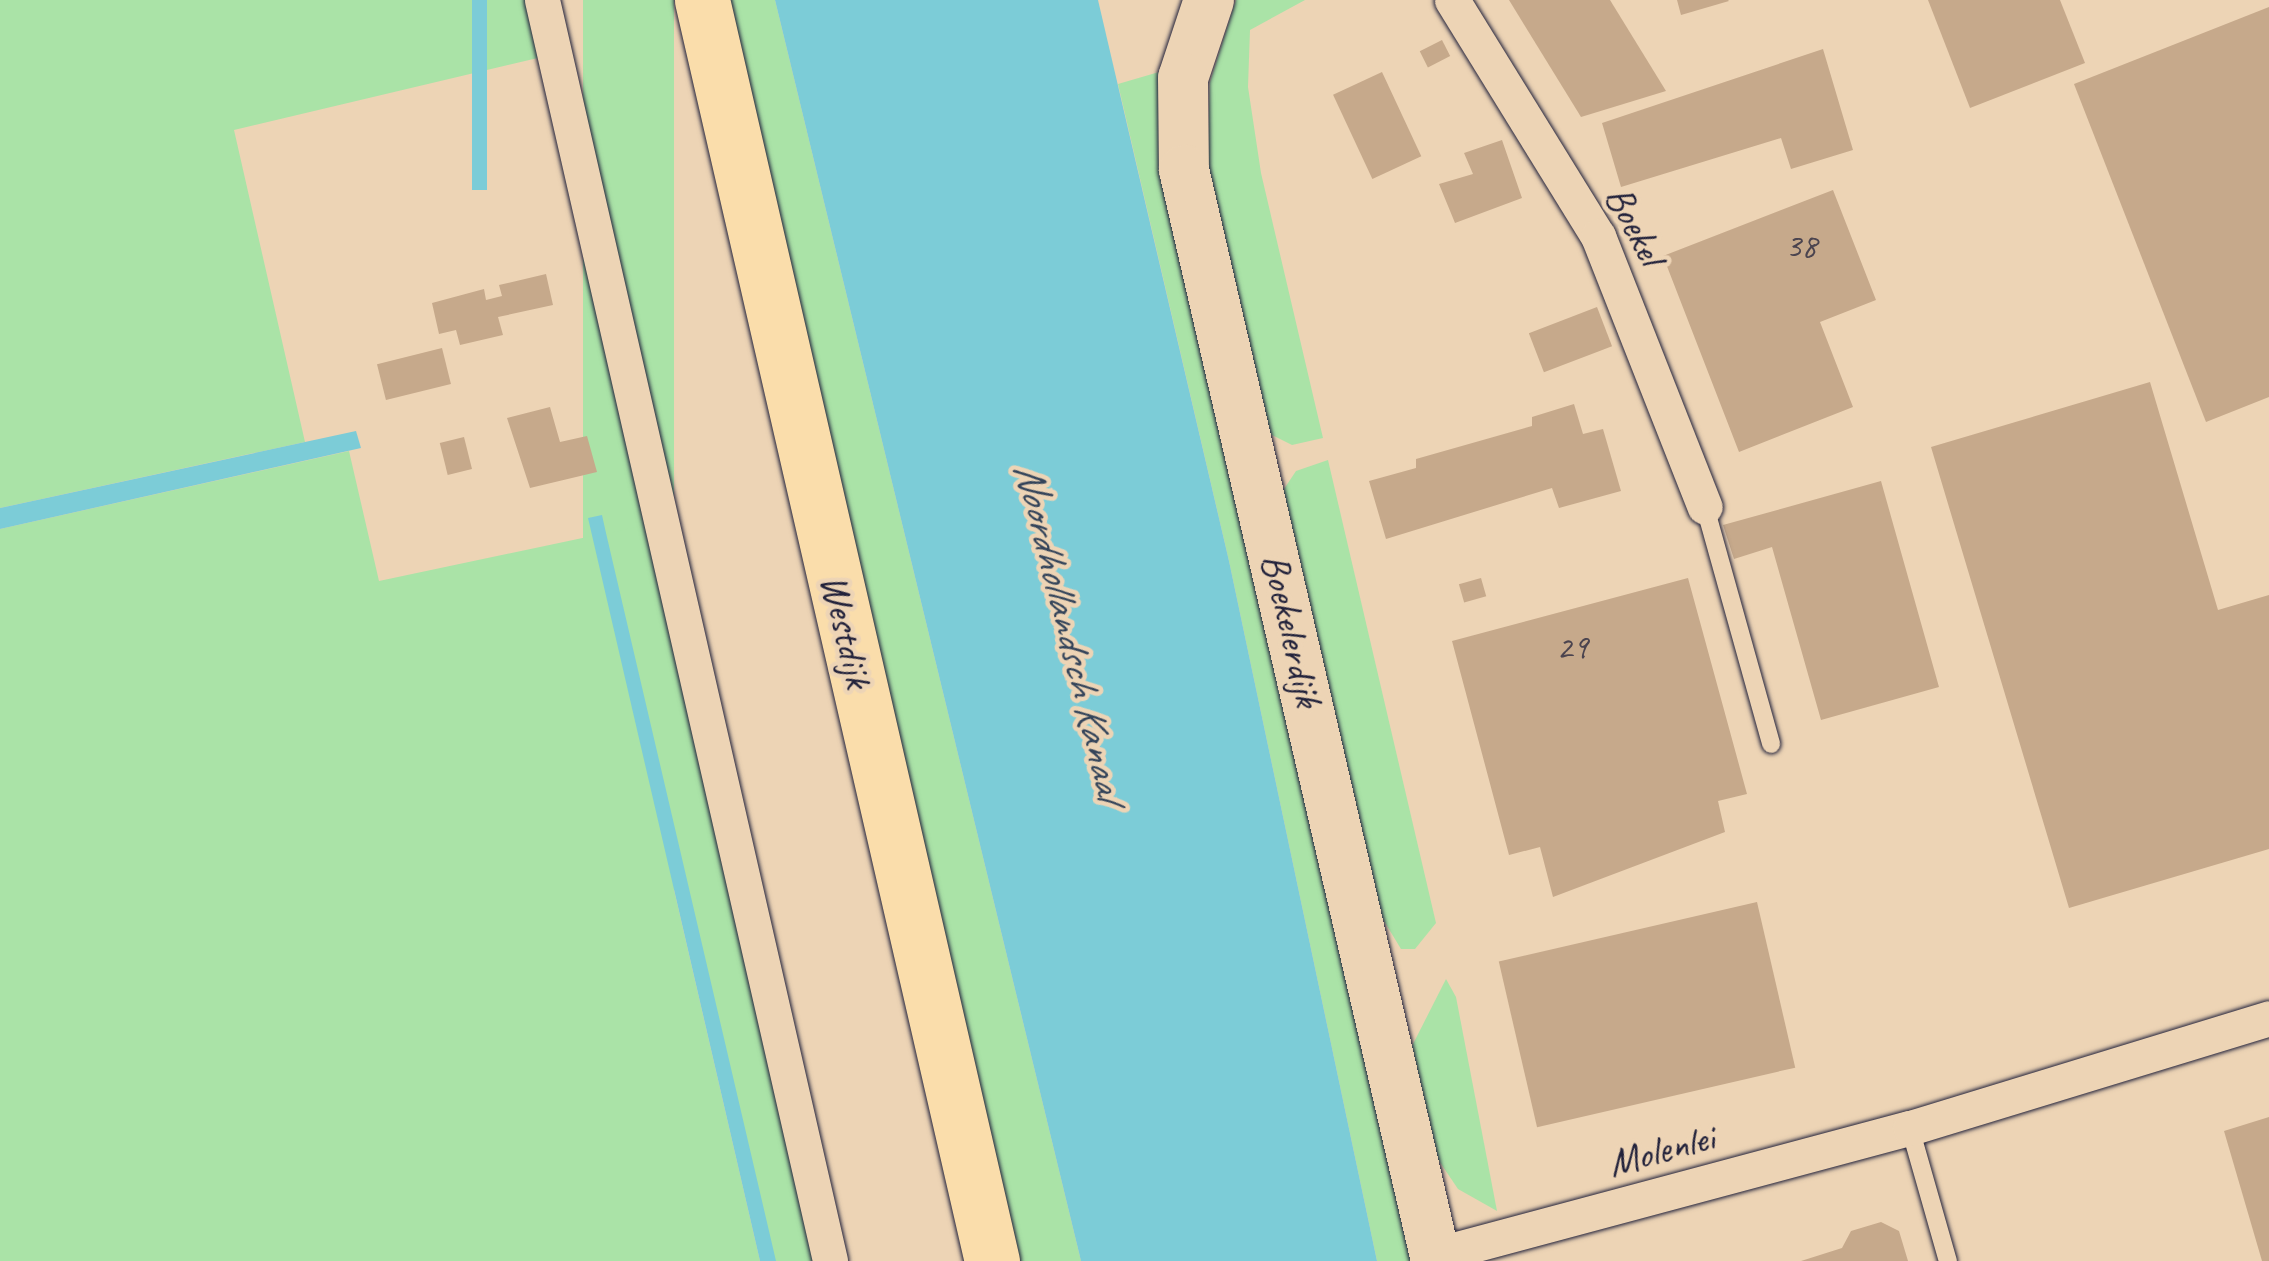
<!DOCTYPE html>
<style>
body{margin:0}
#map{position:relative;width:2269px;height:1261px;overflow:hidden;background:#edd4b5;font-family:Caveat,sans-serif}
div>[style]{position:absolute}
[style*='--x']{left:calc(var(--x)*1px);top:calc(var(--y)*1px);width:calc(var(--w)*1px);rotate:calc(var(--a)*1deg)}
.green>*{inset:0;background:#aae3a7;transform-origin:0 0}
.water>*{inset:0;background:#7cccd7;transform-origin:0 0}
.building>*{inset:0;background:#c6a98b;transform-origin:0 0}
.roads{filter:drop-shadow(0 0 2px #22223b) drop-shadow(0 0 2px #22223b)}
.lane>*{height:18px;margin:-9px;padding:0 9px;transform-origin:9px;border-radius:9px;background:#edd4b5}
.street>*{height:35px;margin:-17.5px;padding:0 17.5px;transform-origin:17.5px;border-radius:17.5px;background:#edd4b5}
.secondary>*{height:50px;margin:-25px;padding:0 25px;transform-origin:25px;border-radius:25px;background:#edd4b5}
.primary>*{height:55px;margin:-27.5px;padding:0 27.5px;transform-origin:27.5px;border-radius:27.5px;background:#faddab}
span{translate:-50% -50%;white-space:nowrap;text-align:center;line-height:1.15;-webkit-text-stroke:9px #edd4b5;paint-order:stroke}
.number-label{font-size:35px;color:#4b444f}
.number-label span{-webkit-text-stroke-width:0}
.street-label{font-size:40px;color:#22223b}
.water-label{font-size:42px;color:#34445a;font-style:italic}
</style>
<div id="map">
<div class="green">
<div style="clip-path:polygon(0 0,529px 0,542px 57px,234px 130px,305px 442px,0 508px)"></div>
<div style="left:583px;top:0;width:91px;height:1293px"></div>
<div style="clip-path:polygon(728px 0,775px 0,1081px 1261px,1020px 1261px)"></div>
<div style="clip-path:polygon(1236px 0,1305px 0,1250px 30px,1248px 87px,1261px 173px,1323px 438px,1292px 445px,1268px 433px,1207px 169px,1210px 82px)"></div>
<div style="clip-path:polygon(1159px 72px,1413px 1261px,1377px 1261px,1229px 561px,1118px 84px)"></div>
<div style="clip-path:polygon(349px 451px,379px 581px,592px 536px,760px 1261px,0 1261px,0 529px)"></div>
<div style="clip-path:polygon(1328px 460px,1436px 923px,1415px 949px,1401px 949px,1381px 916px,1282px 492px,1296px 471px)"></div>
<div style="left:645px;top:525px;width:755px;height:40px;rotate:77deg"></div>
<div style="clip-path:polygon(1446px 979px,1456px 997px,1497px 1211px,1458px 1189px,1431px 1149px,1410px 1050px)"></div>
</div>
<div class="water">
<div style="left:472px;top:0;width:15px;height:190px"></div>
<div style="clip-path:polygon(775px 0,1098px 0,1229px 561px,1377px 1261px,1081px 1261px)"></div>
<div style="clip-path:polygon(356px 431px,361px 448px,0 529px,0 508px)"></div>
<div style="clip-path:polygon(602px 515px,606px 533px,776px 1261px,760px 1261px,588px 518px)"></div>
</div>
<div class="building">
<div style="clip-path:polygon(1509px 0,1610px 0,1666px 91px,1581px 117px)"></div>
<div style="clip-path:polygon(1677px 0,1728px 0,1729px 1px,1681px 15px)"></div>
<div style="clip-path:polygon(1928px 0,2060px 0,2085px 63px,1970px 108px)"></div>
<div style="clip-path:polygon(2269px 7px,2269px 397px,2206px 422px,2074px 84px)"></div>
<div style="left:1442px;top:40px;width:18px;height:25px;rotate:63deg"></div>
<div style="clip-path:polygon(1823px 49px,1853px 150px,1791px 169px,1781px 138px,1621px 187px,1602px 123px)"></div>
<div style="left:1382px;top:72px;width:93px;height:54px;rotate:65deg"></div>
<div style="clip-path:polygon(1502px 140px,1522px 198px,1455px 223px,1439px 184px,1473px 174px,1464px 153px)"></div>
<div style="clip-path:polygon(1833px 190px,1876px 300px,1820px 322px,1853px 407px,1739px 452px,1663px 256px)"></div>
<div style="clip-path:polygon(546px 274px,553px 305px,498px 317px,503px 335px,460px 345px,456px 330px,439px 334px,432px 303px,484px 289px,486px 300px,502px 296px,499px 285px)"></div>
<div style="left:1597px;top:307px;width:42px;height:73px;rotate:69deg"></div>
<div style="left:442px;top:348px;width:37px;height:67px;rotate:76deg"></div>
<div style="clip-path:polygon(2150px 382px,2218px 610px,2269px 595px,2269px 849px,2069px 908px,1931px 447px)"></div>
<div style="clip-path:polygon(1574px 404px,1583px 434px,1603px 429px,1621px 491px,1559px 508px,1552px 488px,1386px 539px,1369px 481px,1416px 468px,1416px 459px,1532px 426px,1532px 417px)"></div>
<div style="clip-path:polygon(550px 407px,560px 442px,587px 436px,597px 472px,530px 488px,507px 418px)"></div>
<div style="left:464px;top:437px;width:33px;height:25px;rotate:76deg"></div>
<div style="clip-path:polygon(1881px 481px,1939px 687px,1821px 720px,1772px 547px,1734px 559px,1723px 525px)"></div>
<div style="left:1481px;top:578px;width:19px;height:23px;rotate:74deg"></div>
<div style="clip-path:polygon(1688px 578px,1747px 794px,1718px 801px,1725px 832px,1553px 897px,1540px 847px,1509px 855px,1452px 641px)"></div>
<div style="left:1757px;top:902px;width:170px;height:265px;rotate:77deg"></div>
<div style="clip-path:polygon(2269px 1117px,2269px 1261px,2262px 1261px,2224px 1131px)"></div>
<div style="clip-path:polygon(1881px 1222px,1899px 1231px,1908px 1261px,1801px 1261px,1842px 1248px,1851px 1231px)"></div>
</div>
<div class="roads">
<div class="lane">
<div style="--x:1705;--y:507;--w:246;--a:74.4"></div>
<div style="--x:1910;--y:1128;--w:138;--a:74.1"></div>
</div>
<div class="street">
<div style="--x:542;--y:0;--w:1293;--a:77.13"></div>
<div style="--x:1452;--y:0;--w:278;--a:58.3"></div>
<div style="--x:1598;--y:236;--w:291;--a:68.5"></div>
<div style="--x:1435;--y:1255;--w:492;--a:-15"></div>
<div style="--x:1910;--y:1128;--w:375;--a:-17"></div>
</div>
<div class="secondary">
<div style="--x:1209;--y:0;--w:82;--a:108.4"></div>
<div style="--x:1183;--y:78;--w:92;--a:89.4"></div>
<div style="--x:1184;--y:170;--w:1120;--a:76.99"></div>
</div>
<div class="primary">
<div style="--x:702;--y:0;--w:1294;--a:77.05"></div>
</div>
</div>
<div class="number-label">
<span style="left:1801px;top:246px">38</span>
<span style="left:1572px;top:647px">29</span>
</div>
<div class="street-label">
<span style="left:1635px;top:225px;rotate:63deg">Boekel</span>
<span style="left:1292px;top:630px;rotate:77deg">Boekelerdijk</span>
<span style="left:847px;top:631px;rotate:77deg">Westdijk</span>
<span style="left:1661px;top:1150px;rotate:-15deg">Molenlei</span>
</div>
<div class="water-label">
<span style="left:1069px;top:631px;rotate:76deg">Noordhollandsch Kanaal</span>
</div>
</div>
